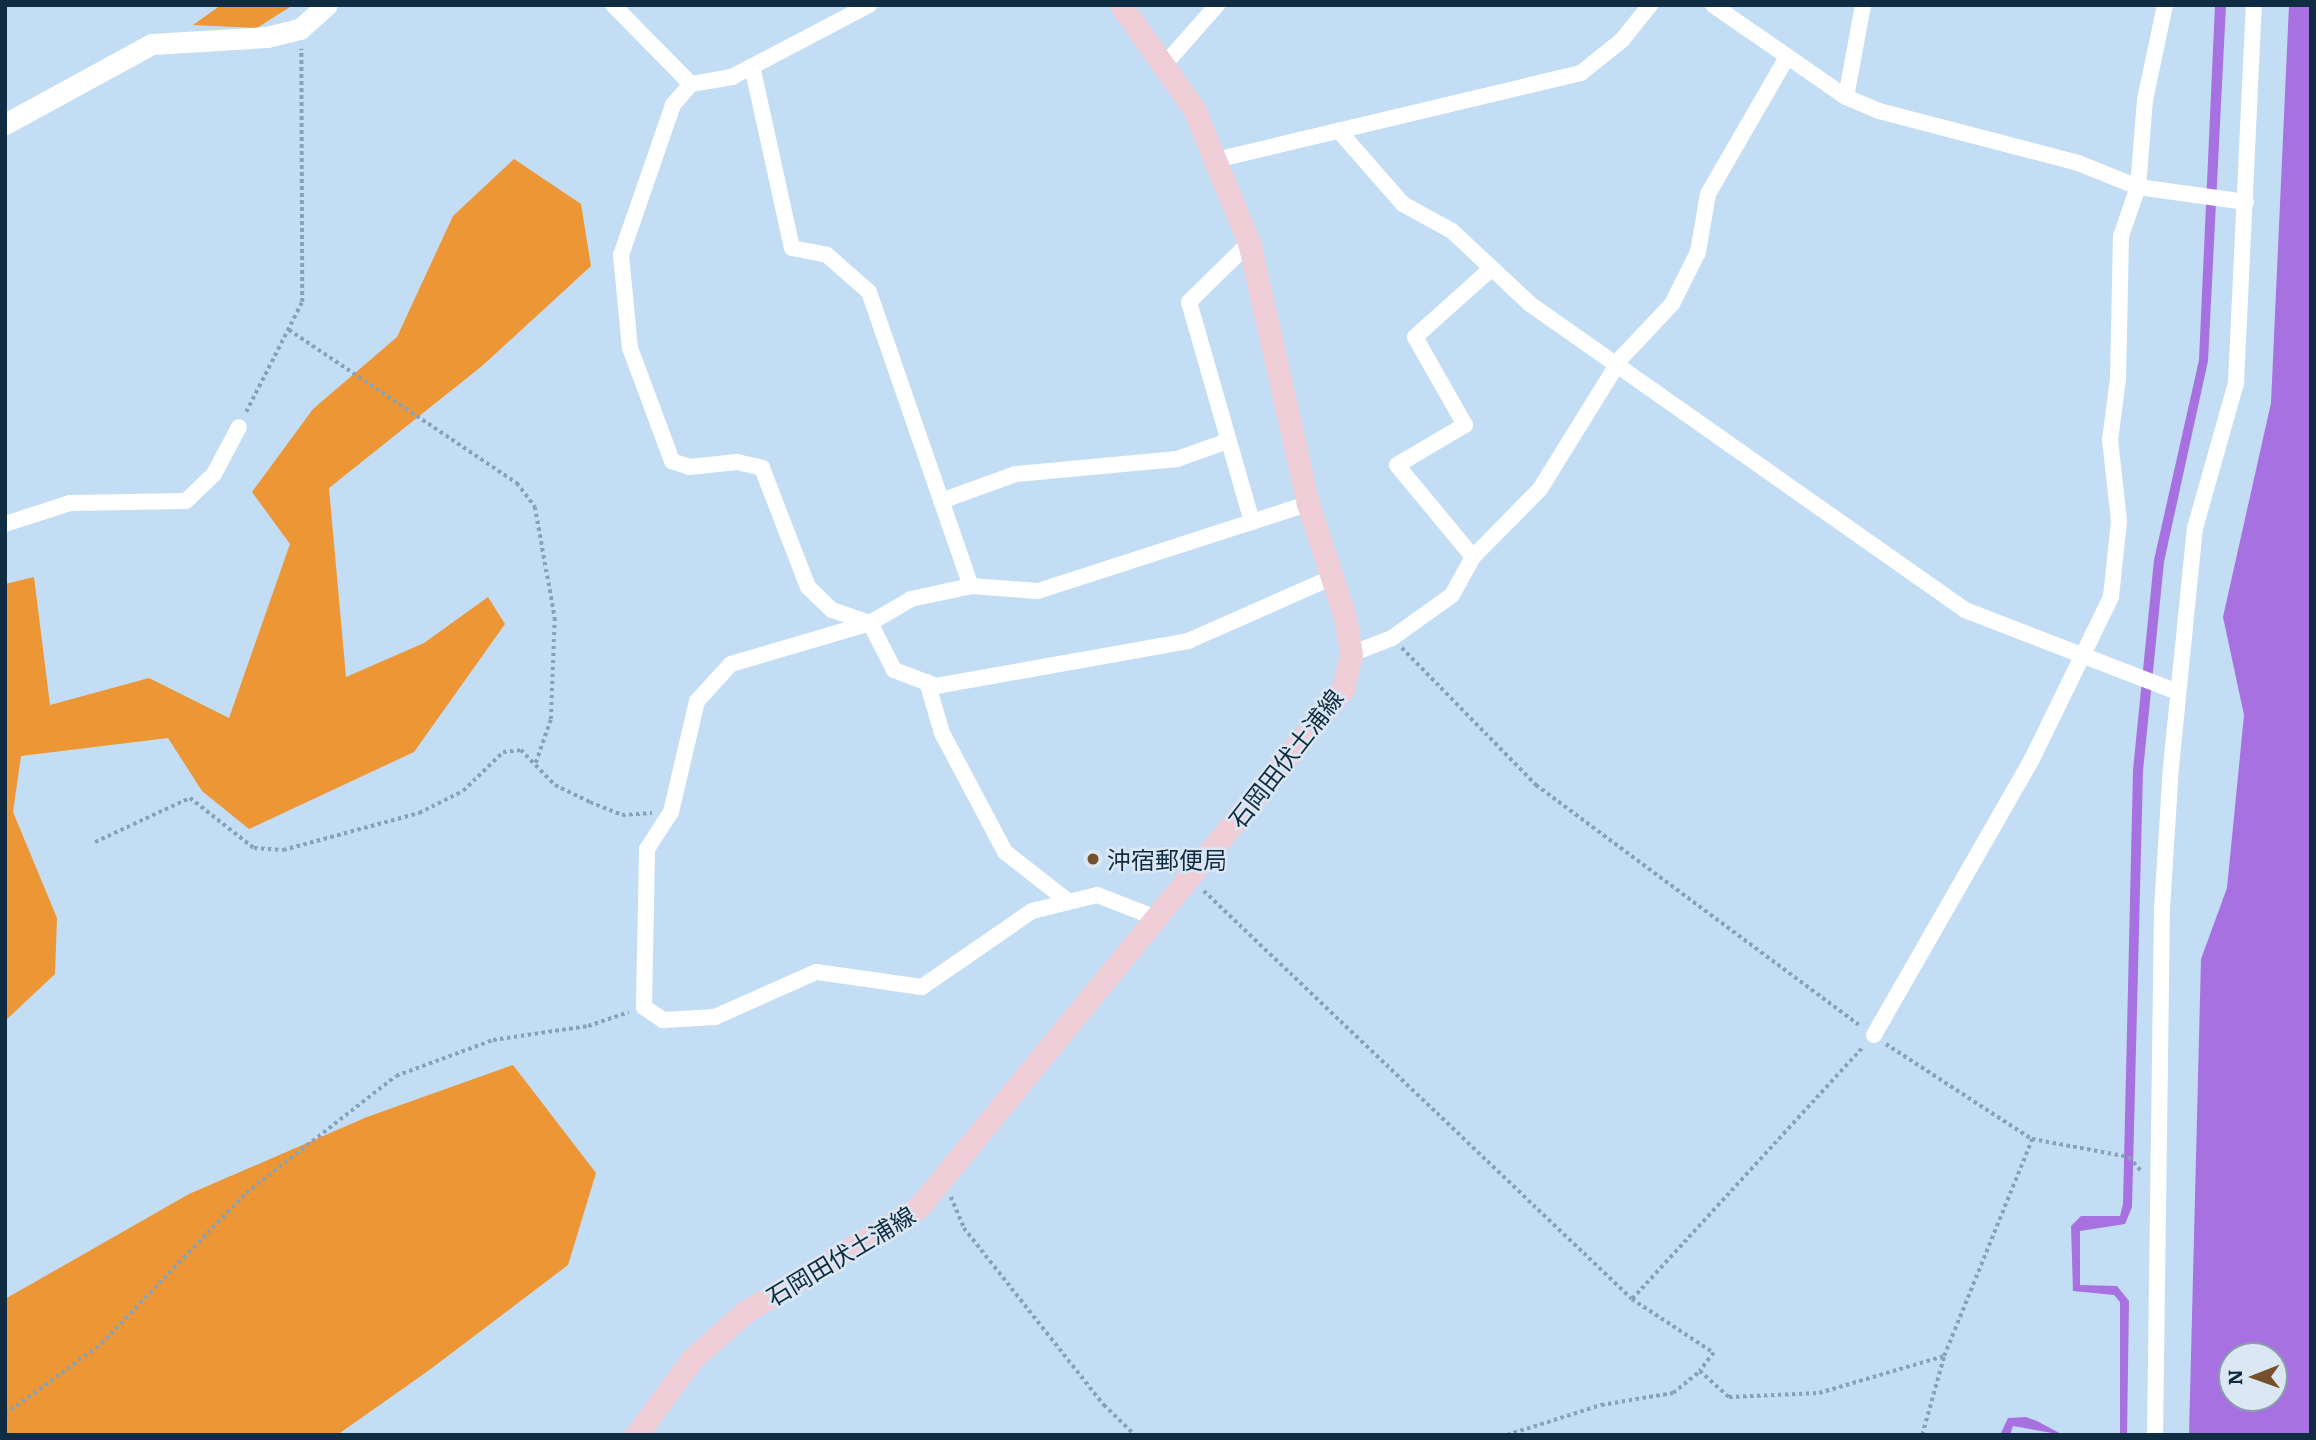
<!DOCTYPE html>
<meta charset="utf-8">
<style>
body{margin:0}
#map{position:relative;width:2316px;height:1440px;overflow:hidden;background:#c3ddf4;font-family:Literata,"Noto Sans JP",serif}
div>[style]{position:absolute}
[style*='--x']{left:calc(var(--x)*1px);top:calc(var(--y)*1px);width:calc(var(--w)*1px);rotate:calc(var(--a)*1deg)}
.green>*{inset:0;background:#ed9635}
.water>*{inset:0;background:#a771e2}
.path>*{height:3.5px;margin-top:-1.75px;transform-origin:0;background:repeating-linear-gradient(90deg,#86a1b8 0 3.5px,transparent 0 7px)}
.minor>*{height:16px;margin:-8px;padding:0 8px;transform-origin:8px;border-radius:8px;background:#fff}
.tertiary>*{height:21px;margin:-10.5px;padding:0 10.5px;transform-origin:10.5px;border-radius:10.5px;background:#fff}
.secondary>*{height:23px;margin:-11.5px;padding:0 11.5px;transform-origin:11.5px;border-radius:11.5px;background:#f0ced8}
.dots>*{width:19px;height:19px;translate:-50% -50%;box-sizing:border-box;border:4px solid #dbe8f4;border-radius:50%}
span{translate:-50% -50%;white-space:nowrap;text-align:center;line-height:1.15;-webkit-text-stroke:5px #dbe8f4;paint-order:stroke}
.street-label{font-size:24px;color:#102c42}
.poi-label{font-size:24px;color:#102c42}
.left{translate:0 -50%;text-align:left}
.frame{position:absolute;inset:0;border:7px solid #102c42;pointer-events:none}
.north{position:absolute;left:2218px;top:1342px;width:70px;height:70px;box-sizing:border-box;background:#dbe8f4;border:2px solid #8a9dad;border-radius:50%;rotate:269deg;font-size:19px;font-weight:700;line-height:28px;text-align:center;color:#102c42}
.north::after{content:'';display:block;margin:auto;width:24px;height:32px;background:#75502b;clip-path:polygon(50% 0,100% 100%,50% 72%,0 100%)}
</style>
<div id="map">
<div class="green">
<div style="clip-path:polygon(221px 5px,293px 5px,257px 28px,193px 25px)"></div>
<div style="clip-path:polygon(514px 159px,581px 204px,591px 266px,482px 366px,329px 488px,346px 677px,424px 643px,488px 597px,505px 624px,414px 752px,249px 829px,202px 791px,168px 738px,21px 756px,13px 812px,57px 918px,55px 974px,5px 1021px,5px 584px,34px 577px,50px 705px,149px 678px,229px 718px,290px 544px,252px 492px,313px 409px,397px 337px,453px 216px)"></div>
<div style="clip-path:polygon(513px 1065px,596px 1173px,568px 1265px,428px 1371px,337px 1435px,5px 1435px,5px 1299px,189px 1194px,367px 1117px)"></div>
</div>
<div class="water">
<div style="clip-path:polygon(2215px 5px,2226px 5px,2208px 361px,2164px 562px,2143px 771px,2132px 1207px,2125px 1224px,2080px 1231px,2080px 1285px,2117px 1286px,2129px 1301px,2127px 1435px,2120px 1435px,2120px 1302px,2114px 1295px,2073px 1291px,2071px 1226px,2081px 1216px,2120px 1216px,2123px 1204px,2133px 770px,2154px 560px,2199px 360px)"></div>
<div style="clip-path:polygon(evenodd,2289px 5px,2311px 5px,2311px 1435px,2189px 1435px,2201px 959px,2227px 888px,2244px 715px,2223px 617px,2271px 403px,2289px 5px,2274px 1356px,2274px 1398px,2232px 1398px,2232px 1356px,2274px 1356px)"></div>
<div style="clip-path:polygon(2026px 1417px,2037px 1421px,2063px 1435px,2013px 1426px,2010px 1435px,2000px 1435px,2008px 1418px)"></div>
</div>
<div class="path">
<div style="--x:289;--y:330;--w:275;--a:33.9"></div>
<div style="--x:517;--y:483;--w:30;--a:53"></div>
<div style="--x:535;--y:507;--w:113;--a:79.8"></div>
<div style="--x:555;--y:618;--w:102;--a:92.2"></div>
<div style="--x:551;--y:720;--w:49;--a:109.2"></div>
<div style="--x:246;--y:412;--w:123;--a:-63"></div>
<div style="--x:302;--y:302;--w:253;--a:-90.2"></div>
<div style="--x:1402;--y:648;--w:192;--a:45.6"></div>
<div style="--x:1536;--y:785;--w:402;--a:36.6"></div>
<div style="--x:95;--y:842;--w:105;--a:-24.9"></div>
<div style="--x:190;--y:798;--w:81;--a:38"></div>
<div style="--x:254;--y:848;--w:29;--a:4"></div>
<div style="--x:283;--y:850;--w:141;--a:-15.2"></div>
<div style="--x:419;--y:813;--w:49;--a:-26.6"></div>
<div style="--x:463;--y:791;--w:56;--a:-44.3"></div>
<div style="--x:503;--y:752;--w:18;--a:-6"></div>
<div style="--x:521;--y:750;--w:49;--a:45.8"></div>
<div style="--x:555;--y:785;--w:39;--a:26"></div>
<div style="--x:590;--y:802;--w:35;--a:22"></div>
<div style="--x:622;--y:815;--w:30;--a:-4"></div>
<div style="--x:1204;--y:891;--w:591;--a:43.63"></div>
<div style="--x:1632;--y:1299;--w:98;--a:33.4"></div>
<div style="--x:1714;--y:1353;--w:23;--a:128"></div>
<div style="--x:1700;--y:1371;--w:39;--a:42"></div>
<div style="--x:1729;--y:1397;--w:90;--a:-2.5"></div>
<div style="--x:1819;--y:1393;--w:130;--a:-16.5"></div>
<div style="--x:1886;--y:1044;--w:174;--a:33.1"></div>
<div style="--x:2032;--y:1139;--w:99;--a:10.5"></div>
<div style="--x:2129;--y:1157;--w:20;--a:49"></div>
<div style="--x:951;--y:1197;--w:34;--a:67"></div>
<div style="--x:964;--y:1228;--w:226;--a:51.7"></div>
<div style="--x:1104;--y:1405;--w:43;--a:44.1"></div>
<div style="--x:1632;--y:1299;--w:340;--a:-47.5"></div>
<div style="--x:5;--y:1414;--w:119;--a:-36.1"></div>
<div style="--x:101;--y:1344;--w:209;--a:-46.2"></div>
<div style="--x:246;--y:1193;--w:190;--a:-38"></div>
<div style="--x:396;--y:1076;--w:103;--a:-20.4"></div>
<div style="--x:493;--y:1040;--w:96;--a:-8.4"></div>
<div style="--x:588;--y:1026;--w:43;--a:-18.9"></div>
<div style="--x:1507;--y:1435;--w:99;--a:-17.7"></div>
<div style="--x:1601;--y:1405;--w:73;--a:-9.5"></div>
<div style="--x:1673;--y:1393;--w:35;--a:-39"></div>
<div style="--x:1922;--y:1435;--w:82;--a:-74.4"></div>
<div style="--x:1944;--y:1356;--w:234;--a:-67.9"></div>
</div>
<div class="minor">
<div style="--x:613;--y:5;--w:111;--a:45.4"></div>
<div style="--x:869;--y:5;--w:155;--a:152.3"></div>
<div style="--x:732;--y:77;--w:42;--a:170.3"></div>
<div style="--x:691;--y:84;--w:28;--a:131"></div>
<div style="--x:673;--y:105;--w:159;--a:109.1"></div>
<div style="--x:621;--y:255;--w:93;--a:84.5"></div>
<div style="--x:630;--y:348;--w:121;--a:69.6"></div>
<div style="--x:672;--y:461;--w:18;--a:19"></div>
<div style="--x:689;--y:467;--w:48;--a:-5.9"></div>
<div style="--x:737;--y:462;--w:26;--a:13"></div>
<div style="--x:762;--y:468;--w:128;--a:68.9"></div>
<div style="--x:808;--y:587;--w:33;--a:44"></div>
<div style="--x:832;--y:610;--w:40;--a:18.9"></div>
<div style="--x:870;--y:623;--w:53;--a:62.9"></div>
<div style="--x:894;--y:670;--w:45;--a:20.9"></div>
<div style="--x:936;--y:686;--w:256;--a:-10.1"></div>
<div style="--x:1188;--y:641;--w:156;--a:-23.8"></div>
<div style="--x:1713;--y:5;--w:162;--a:34.7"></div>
<div style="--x:1846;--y:97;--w:36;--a:23"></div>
<div style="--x:1879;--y:111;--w:206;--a:14.6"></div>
<div style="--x:2078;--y:163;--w:65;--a:21.8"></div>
<div style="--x:2138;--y:187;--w:109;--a:7.9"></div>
<div style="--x:1165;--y:64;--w:79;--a:-48.6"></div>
<div style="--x:752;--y:66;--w:186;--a:77.6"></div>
<div style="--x:792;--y:248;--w:36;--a:11"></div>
<div style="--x:827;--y:255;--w:56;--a:41.4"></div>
<div style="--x:869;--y:292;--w:311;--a:70.9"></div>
<div style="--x:1846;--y:97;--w:94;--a:-79.5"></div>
<div style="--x:1339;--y:131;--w:97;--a:48.8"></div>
<div style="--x:1403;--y:204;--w:56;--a:28.9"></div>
<div style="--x:1452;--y:231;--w:107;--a:43.1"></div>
<div style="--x:1530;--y:304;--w:532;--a:35.12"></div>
<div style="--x:1965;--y:610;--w:228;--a:21.1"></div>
<div style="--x:1220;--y:159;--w:371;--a:-13.4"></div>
<div style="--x:1581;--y:73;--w:53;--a:-38.8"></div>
<div style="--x:1622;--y:40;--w:45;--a:-51.3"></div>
<div style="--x:1249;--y:243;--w:84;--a:135.5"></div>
<div style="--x:1189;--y:302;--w:229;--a:74"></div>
<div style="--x:941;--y:501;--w:80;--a:-19.8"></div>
<div style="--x:1016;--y:474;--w:162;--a:-5.3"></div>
<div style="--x:1177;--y:459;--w:54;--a:-19.4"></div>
<div style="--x:5;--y:524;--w:68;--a:-17.9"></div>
<div style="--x:70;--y:503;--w:116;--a:-1"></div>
<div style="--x:186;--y:501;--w:39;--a:-44"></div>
<div style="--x:214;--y:474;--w:53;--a:-62"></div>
<div style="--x:1473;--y:557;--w:119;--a:-129.6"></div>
<div style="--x:1397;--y:465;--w:79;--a:-30.5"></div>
<div style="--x:1465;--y:425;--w:101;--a:-119.6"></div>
<div style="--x:1415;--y:337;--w:103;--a:-41.9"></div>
<div style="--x:1351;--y:654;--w:44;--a:-21.3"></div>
<div style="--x:1392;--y:638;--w:74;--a:-35.6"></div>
<div style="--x:1452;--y:595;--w:43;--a:-61.1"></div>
<div style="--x:1473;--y:557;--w:95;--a:-45.4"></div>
<div style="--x:1540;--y:489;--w:155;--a:-58.2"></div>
<div style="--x:1622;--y:357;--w:73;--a:-46.7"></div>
<div style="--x:1672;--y:304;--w:58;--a:-63.4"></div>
<div style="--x:1698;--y:252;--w:59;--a:-80.2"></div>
<div style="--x:1708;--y:194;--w:158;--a:-60"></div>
<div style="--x:927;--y:682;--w:53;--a:73.6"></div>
<div style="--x:942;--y:733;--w:135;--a:62.1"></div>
<div style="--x:1005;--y:852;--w:81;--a:38"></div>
<div style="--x:1159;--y:919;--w:66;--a:-158.8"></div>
<div style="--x:1097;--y:895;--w:67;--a:166.2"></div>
<div style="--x:1032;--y:911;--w:134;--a:145.4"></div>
<div style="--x:922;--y:987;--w:107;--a:-171.9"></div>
<div style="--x:816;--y:972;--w:111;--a:156"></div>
<div style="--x:715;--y:1017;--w:52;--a:176.7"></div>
<div style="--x:663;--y:1020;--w:23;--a:-146"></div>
<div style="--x:644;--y:1007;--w:158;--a:-88.9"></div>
<div style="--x:647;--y:849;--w:44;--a:-57"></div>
<div style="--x:671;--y:812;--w:114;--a:-76.8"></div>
<div style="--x:697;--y:701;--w:50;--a:-47.4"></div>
<div style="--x:731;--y:664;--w:145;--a:-16.4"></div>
<div style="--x:870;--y:623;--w:48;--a:-30.3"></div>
<div style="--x:911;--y:599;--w:61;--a:-12.2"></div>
<div style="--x:971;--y:586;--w:67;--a:4.3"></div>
<div style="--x:1038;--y:591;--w:284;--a:-17.9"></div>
<div style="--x:1874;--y:1035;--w:318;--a:-60.2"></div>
<div style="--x:2032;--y:759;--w:180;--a:-64"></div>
<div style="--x:2111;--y:597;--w:76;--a:-84"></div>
<div style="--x:2119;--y:521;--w:81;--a:-96.3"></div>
<div style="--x:2110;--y:440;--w:62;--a:-82.5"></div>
<div style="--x:2118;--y:379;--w:143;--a:-88.8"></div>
<div style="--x:2121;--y:236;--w:52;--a:-70.9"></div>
<div style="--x:2138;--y:187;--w:87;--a:-85.4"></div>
<div style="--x:2145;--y:100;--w:97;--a:-78.1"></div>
<div style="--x:2155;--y:1435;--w:526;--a:-89.24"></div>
<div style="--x:2162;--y:909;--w:142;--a:-86.4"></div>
<div style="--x:2171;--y:767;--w:240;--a:-84.3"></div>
<div style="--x:2195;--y:528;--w:151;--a:-74.2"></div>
<div style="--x:2236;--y:383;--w:378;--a:-87.3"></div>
</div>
<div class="tertiary">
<div style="--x:5;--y:124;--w:167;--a:-28.6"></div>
<div style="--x:152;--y:44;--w:115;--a:-3.5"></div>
<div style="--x:267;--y:37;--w:34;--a:-14"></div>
<div style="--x:300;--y:29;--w:36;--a:-42"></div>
</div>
<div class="secondary">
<div style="--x:636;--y:1435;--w:94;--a:-53.6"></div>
<div style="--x:692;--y:1359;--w:71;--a:-41.6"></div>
<div style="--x:745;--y:1312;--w:203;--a:-31.1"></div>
<div style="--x:919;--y:1207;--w:669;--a:-50.7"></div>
<div style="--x:1343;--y:689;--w:36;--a:-77"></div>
<div style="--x:1351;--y:654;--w:37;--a:-99"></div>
<div style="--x:1345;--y:617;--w:119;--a:-108.1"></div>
<div style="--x:1308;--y:504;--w:268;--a:-102.7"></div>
<div style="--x:1249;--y:243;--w:145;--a:-112.3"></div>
<div style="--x:1194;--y:109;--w:127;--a:-125.1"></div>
</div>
<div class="dots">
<div style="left:1093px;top:859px;background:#75502b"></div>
</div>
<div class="street-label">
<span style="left:1285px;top:758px;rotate:-52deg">石岡田伏土浦線</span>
<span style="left:840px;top:1255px;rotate:-31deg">石岡田伏土浦線</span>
</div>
<div class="poi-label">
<span class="left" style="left:1107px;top:859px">沖宿郵便局</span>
</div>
<div class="frame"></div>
<div class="north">N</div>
</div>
